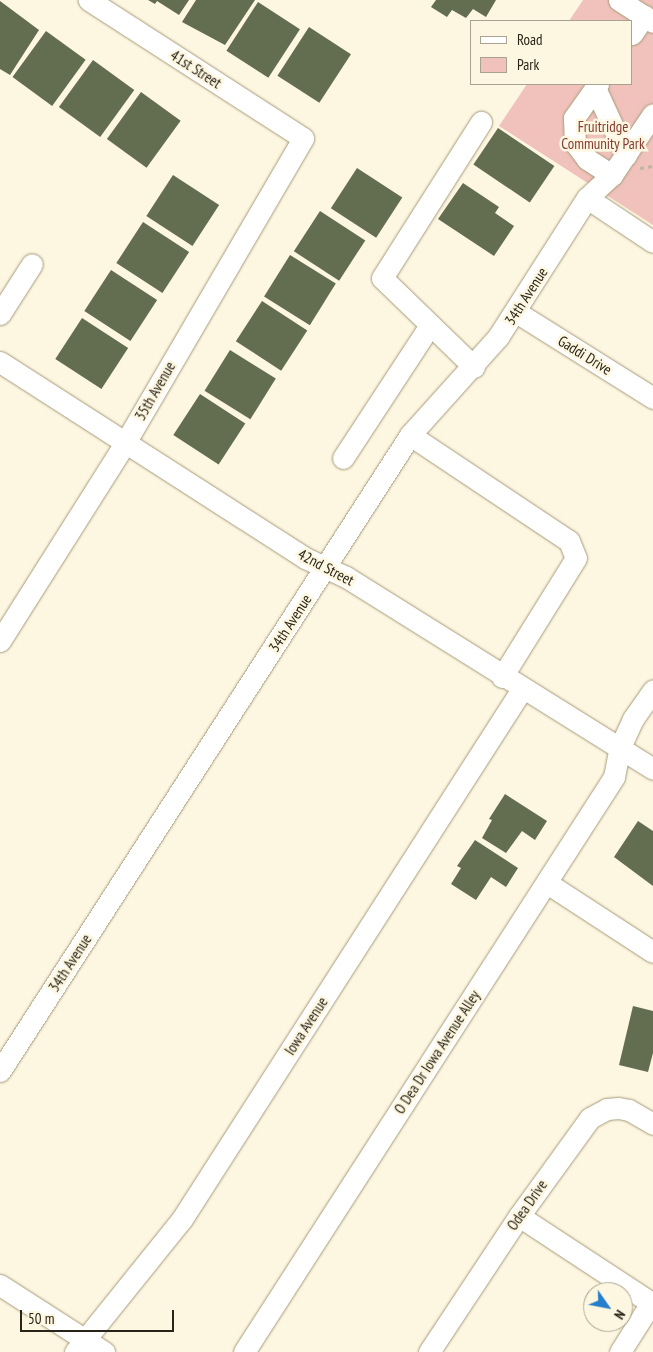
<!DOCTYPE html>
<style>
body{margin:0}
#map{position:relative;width:653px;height:1352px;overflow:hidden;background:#fdf6e1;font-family:"PT Sans Narrow",sans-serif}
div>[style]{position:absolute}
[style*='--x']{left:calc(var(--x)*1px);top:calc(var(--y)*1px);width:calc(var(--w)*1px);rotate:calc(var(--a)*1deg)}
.green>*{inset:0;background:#f0c2bb}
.building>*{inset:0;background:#636d4f;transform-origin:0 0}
.path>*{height:3px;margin-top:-1.5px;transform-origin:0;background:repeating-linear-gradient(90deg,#bdb6a4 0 4px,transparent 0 8px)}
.roads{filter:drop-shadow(0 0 1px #a69b7a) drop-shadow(0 0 1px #a69b7a)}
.minor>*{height:21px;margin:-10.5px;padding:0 10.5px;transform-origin:10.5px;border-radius:10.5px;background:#fff}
span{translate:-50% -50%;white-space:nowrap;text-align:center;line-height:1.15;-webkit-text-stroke:5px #fdf6e1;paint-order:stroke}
.street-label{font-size:15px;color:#282417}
.park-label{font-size:15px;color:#853a33}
.legend{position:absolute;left:470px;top:20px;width:162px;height:65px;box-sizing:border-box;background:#fdf6e1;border:1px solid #a8a290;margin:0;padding:6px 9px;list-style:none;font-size:15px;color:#282417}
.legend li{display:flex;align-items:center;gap:10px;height:25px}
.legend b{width:25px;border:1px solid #a8a290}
.north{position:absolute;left:583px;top:1282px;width:50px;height:50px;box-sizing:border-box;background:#fdf6e1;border:1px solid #a8a290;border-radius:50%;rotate:123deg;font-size:14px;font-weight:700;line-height:20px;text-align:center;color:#282417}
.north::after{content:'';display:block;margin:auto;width:18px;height:22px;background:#247ecb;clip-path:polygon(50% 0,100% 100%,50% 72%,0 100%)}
.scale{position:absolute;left:20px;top:1310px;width:154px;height:22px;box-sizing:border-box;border:2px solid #282417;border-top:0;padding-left:6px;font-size:15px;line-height:18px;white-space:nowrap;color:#282417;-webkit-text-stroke:4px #fdf6e1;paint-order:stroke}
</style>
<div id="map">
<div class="green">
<div style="clip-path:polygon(583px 0,653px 0,653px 225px,499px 126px,527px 84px,632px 84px,632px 21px,569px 21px)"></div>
</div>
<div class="building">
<div style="clip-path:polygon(148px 0,189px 0,179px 15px,157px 1px,155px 4px)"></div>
<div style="clip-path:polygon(196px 0,255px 0,225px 45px,182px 22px)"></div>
<div style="clip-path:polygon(436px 0,496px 0,486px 17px,473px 9px,466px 18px,452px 10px,447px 17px,431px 7px)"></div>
<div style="clip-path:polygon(0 1px,39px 30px,10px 75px,0 69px)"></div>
<div style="left:258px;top:2px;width:50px;height:58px;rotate:33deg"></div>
<div style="left:309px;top:27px;width:50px;height:58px;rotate:33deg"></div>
<div style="left:46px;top:31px;width:49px;height:57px;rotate:36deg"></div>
<div style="left:93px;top:60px;width:51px;height:58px;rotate:36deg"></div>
<div style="left:141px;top:92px;width:49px;height:58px;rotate:36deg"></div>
<div style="left:498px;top:128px;width:68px;height:44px;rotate:34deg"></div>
<div style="left:357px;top:168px;width:54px;height:48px;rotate:33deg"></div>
<div style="left:173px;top:175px;width:55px;height:49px;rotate:33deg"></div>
<div style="clip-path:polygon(463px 183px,499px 207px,495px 213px,514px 226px,494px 256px,438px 219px)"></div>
<div style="left:320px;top:211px;width:54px;height:48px;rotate:33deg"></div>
<div style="left:143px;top:222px;width:55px;height:49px;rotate:33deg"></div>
<div style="left:290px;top:255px;width:54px;height:49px;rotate:32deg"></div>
<div style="left:111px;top:270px;width:55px;height:49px;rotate:33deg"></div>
<div style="left:262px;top:301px;width:54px;height:48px;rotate:33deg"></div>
<div style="left:82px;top:318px;width:55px;height:49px;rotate:33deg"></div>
<div style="left:230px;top:350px;width:54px;height:48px;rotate:32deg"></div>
<div style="left:200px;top:394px;width:54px;height:49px;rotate:33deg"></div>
<div style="clip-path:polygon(505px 794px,547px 821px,535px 840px,522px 831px,506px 853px,482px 838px,492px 820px,489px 819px)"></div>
<div style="clip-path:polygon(638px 821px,653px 831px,653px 886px,614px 857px)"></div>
<div style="clip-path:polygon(475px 840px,518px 868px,506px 887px,491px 877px,476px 900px,451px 884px,461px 868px,457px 866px)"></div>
<div style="clip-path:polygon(633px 1006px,653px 1011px,653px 1053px,648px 1072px,619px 1065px)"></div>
</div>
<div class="path">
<div style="--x:640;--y:168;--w:13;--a:-9"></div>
</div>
<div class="roads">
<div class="minor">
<div style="--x:619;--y:0;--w:40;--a:32.9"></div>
<div style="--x:632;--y:34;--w:22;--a:-56"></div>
<div style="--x:598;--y:84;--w:42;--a:125.2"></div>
<div style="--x:574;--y:118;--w:25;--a:88"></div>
<div style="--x:575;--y:143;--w:20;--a:53"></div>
<div style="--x:587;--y:159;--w:30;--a:33"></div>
<div style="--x:595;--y:88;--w:74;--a:65.2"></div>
<div style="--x:587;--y:198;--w:79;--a:33.7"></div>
<div style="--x:516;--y:312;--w:162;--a:32.1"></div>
<div style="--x:0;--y:314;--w:59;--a:-57.4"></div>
<div style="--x:0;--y:362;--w:363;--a:32.7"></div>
<div style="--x:305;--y:558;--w:45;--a:24.9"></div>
<div style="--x:346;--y:577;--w:362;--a:32"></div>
<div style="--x:474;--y:367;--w:128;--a:-135.9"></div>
<div style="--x:382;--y:278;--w:185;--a:-57.6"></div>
<div style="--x:410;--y:435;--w:191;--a:33.7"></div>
<div style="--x:569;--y:541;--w:18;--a:68"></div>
<div style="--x:576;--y:558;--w:140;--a:121.9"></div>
<div style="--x:343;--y:458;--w:159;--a:-56.8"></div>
<div style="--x:0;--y:641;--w:234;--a:-57.7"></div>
<div style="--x:125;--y:443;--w:353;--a:-59.7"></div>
<div style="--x:303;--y:138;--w:255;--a:-147.2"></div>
<div style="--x:547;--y:883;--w:126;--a:33.1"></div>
<div style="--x:0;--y:1071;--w:757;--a:-57.19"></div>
<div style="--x:410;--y:435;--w:132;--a:-48.1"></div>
<div style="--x:498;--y:337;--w:165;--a:-57.4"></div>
<div style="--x:587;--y:198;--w:34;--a:-43"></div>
<div style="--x:612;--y:175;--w:73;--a:-56.1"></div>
<div style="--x:519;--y:1216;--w:160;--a:33.3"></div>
<div style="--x:0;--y:1285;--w:124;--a:32.8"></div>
<div style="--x:75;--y:1352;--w:171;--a:-51.2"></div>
<div style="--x:182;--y:1219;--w:630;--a:-57.32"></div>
<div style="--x:244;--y:1352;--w:684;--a:-57.24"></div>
<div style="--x:614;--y:777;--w:31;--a:-79"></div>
<div style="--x:620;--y:747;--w:31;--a:-65"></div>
<div style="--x:633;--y:719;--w:35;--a:-55"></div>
<div style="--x:429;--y:1352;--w:163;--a:-56.5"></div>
<div style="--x:519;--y:1216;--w:121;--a:-54.1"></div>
<div style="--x:590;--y:1118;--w:19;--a:-28"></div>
<div style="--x:607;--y:1109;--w:11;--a:-5"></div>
<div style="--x:618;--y:1108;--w:11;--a:10"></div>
<div style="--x:629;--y:1110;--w:28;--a:30"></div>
<div style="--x:620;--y:1352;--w:58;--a:-57.7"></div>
</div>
</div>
<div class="street-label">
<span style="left:196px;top:69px;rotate:33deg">41st Street</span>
<span style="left:526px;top:296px;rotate:-57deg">34th Avenue</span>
<span style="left:585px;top:355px;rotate:32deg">Gaddi Drive</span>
<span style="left:155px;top:391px;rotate:-60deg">35th Avenue</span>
<span style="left:326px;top:567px;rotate:28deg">42nd Street</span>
<span style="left:290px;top:623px;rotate:-57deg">34th Avenue</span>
<span style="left:70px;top:963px;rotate:-57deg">34th Avenue</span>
<span style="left:306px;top:1026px;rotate:-57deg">Iowa Avenue</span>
<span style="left:437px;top:1052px;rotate:-57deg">O Dea Dr Iowa Avenue Alley</span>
<span style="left:527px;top:1205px;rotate:-55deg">Odea Drive</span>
</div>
<div class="park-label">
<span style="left:603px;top:135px">Fruitridge<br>Community Park</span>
</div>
<ul class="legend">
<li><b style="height:6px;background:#fff"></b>Road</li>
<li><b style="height:14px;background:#f0c2bb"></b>Park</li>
</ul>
<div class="north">N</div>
<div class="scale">50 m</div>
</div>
